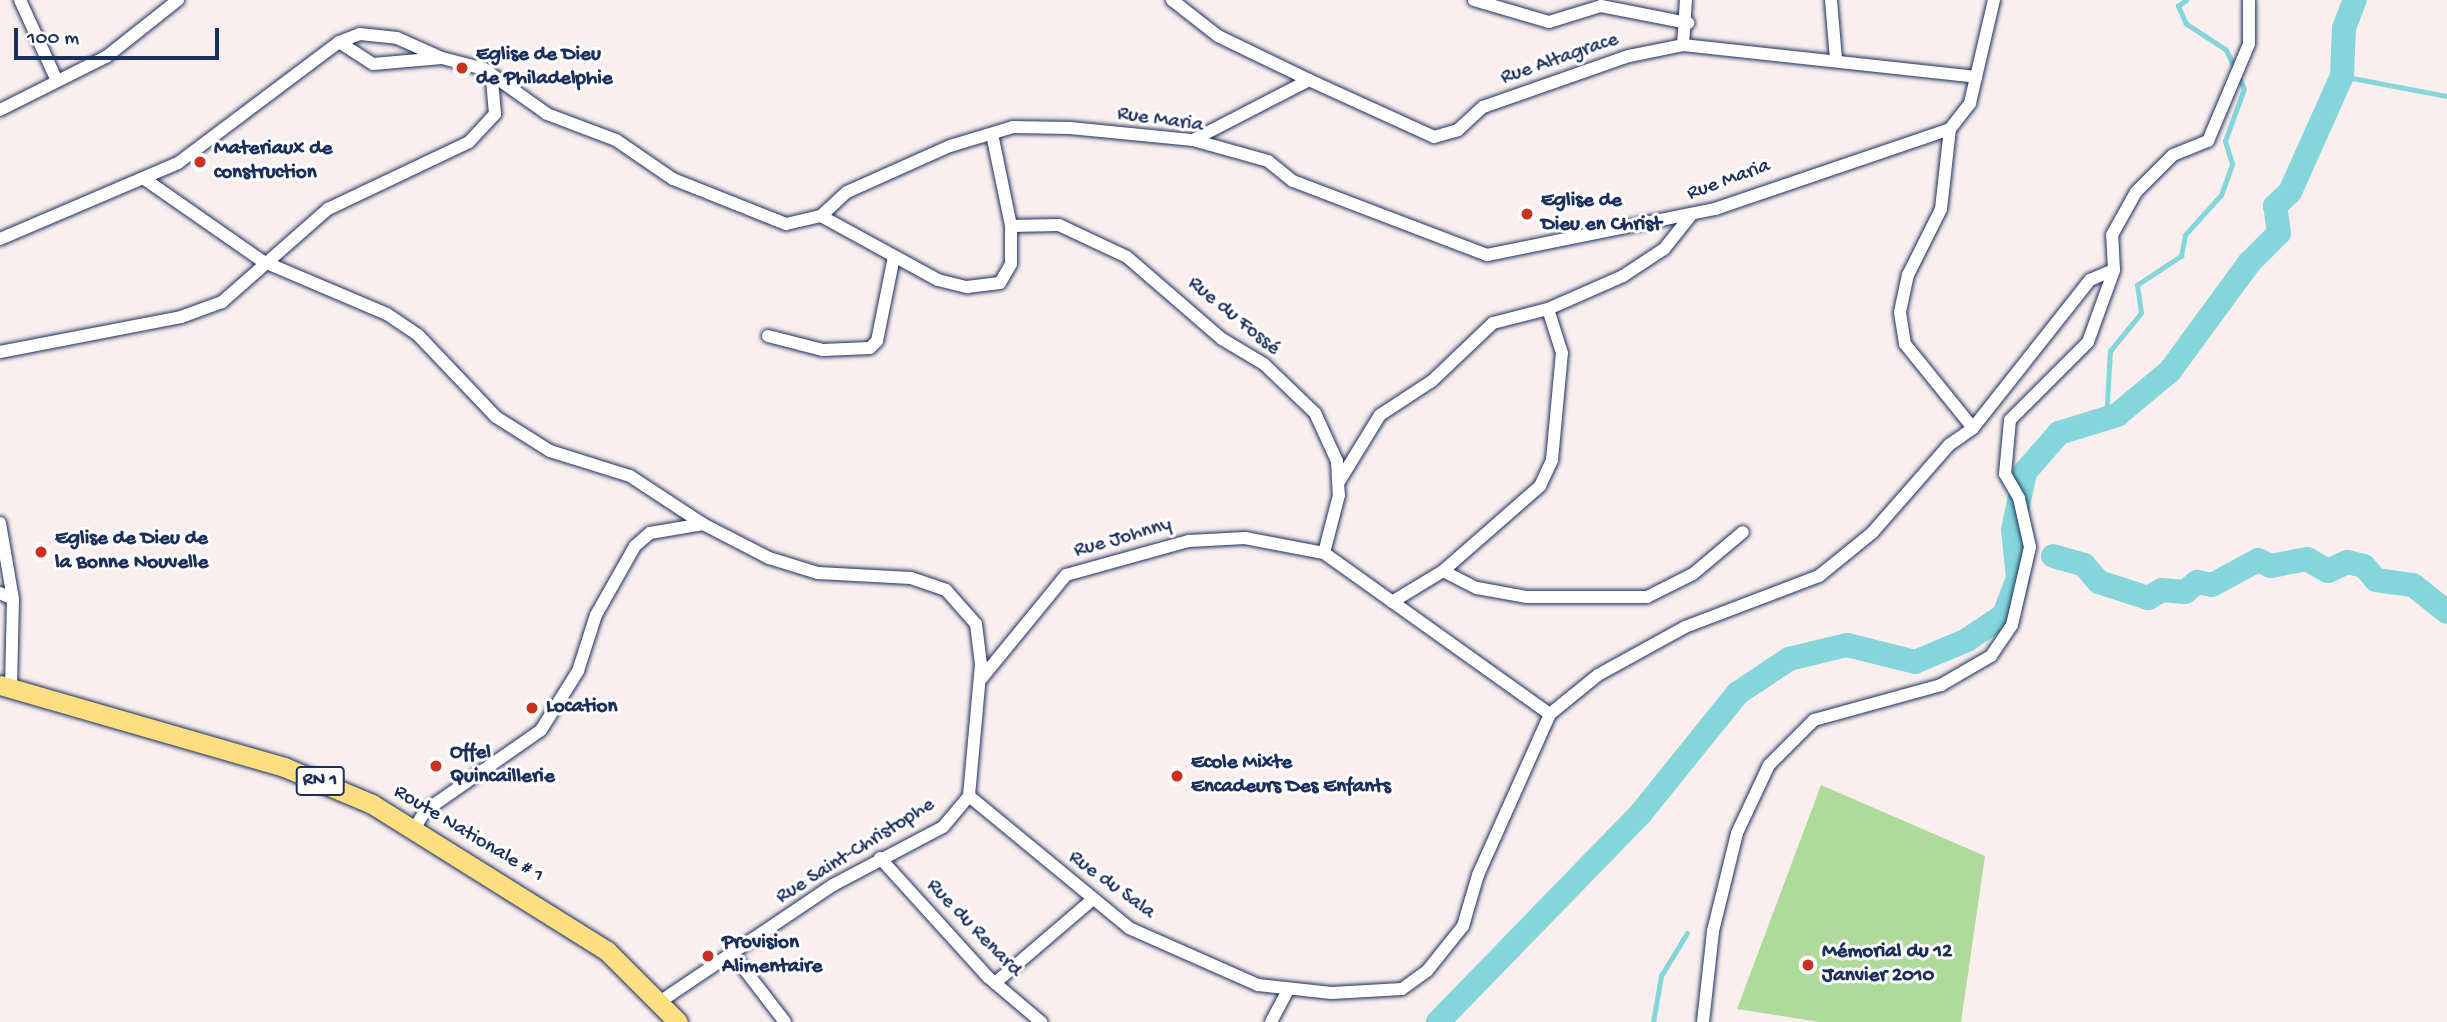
<!DOCTYPE html>
<meta charset="utf-8">
<style>
body{margin:0}
#map{position:relative;width:2447px;height:1022px;overflow:hidden;background:#faefee;font-family:"Gochi Hand",sans-serif}
div>[style]{position:absolute}
[style*='--x']{left:calc(var(--x)*1px);top:calc(var(--y)*1px);width:calc(var(--w)*1px);rotate:calc(var(--a)*1deg)}
.green>*{inset:0;background:#aedb99}
.stream>*{height:4.5px;margin:-2.25px;padding:0 2.25px;transform-origin:2.25px;border-radius:2.25px;background:#84d6db}
.river>*{height:24px;margin:-12px;padding:0 12px;transform-origin:12px;border-radius:12px;background:#84d6db}
.roads{filter:drop-shadow(0 0 2px #1b2f5e) drop-shadow(0 0 2px #1b2f5e)}
.street>*{height:12px;margin:-6px;padding:0 6px;transform-origin:6px;border-radius:6px;background:#fff}
.primary>*{height:19px;margin:-9.5px;padding:0 9.5px;transform-origin:9.5px;border-radius:9.5px;background:#fedf80}
.dots>*{width:19px;height:19px;translate:-50% -50%;box-sizing:border-box;border:4px solid #fff;border-radius:50%}
span{translate:-50% -50%;white-space:nowrap;text-align:center;line-height:1.15;-webkit-text-stroke:6px #fff;paint-order:stroke}
.shield-label span{padding:2px 5px;background:#fff;border:2px solid;border-radius:5px;-webkit-text-stroke-width:0}
.shield-label{font-size:19px;color:#1b2f5e;font-weight:700}
.poi-label{font-size:21px;color:#1b2f5e;font-weight:700}
.left{translate:0 -50%;text-align:left}
.street-label{font-size:21px;color:#1b2f5e}
.scale{position:absolute;left:14px;top:28px;width:205px;height:32px;box-sizing:border-box;border:4px solid #1b2f5e;border-top:0;padding-left:9px;font-size:21px;line-height:24px;white-space:nowrap;color:#1b2f5e;-webkit-text-stroke:5px #fff;paint-order:stroke}
</style>
<div id="map">
<div class="green">
<div style="clip-path:polygon(1821px 785px,1985px 856px,1961px 1022px,1820px 1022px,1737px 1009px)"></div>
</div>
<div class="stream">
<div style="--x:2342;--y:76;--w:107;--a:10.8"></div>
<div style="--x:2106;--y:418;--w:67;--a:-86.6"></div>
<div style="--x:2110;--y:351;--w:49;--a:-50.8"></div>
<div style="--x:2141;--y:313;--w:28;--a:-98"></div>
<div style="--x:2137;--y:285;--w:53;--a:-33.4"></div>
<div style="--x:2181;--y:256;--w:21;--a:-79"></div>
<div style="--x:2185;--y:235;--w:54;--a:-48"></div>
<div style="--x:2221;--y:195;--w:33;--a:-70"></div>
<div style="--x:2232;--y:164;--w:24;--a:-107"></div>
<div style="--x:2225;--y:141;--w:55;--a:-69.9"></div>
<div style="--x:2244;--y:89;--w:43;--a:-114.8"></div>
<div style="--x:2226;--y:50;--w:48;--a:-147"></div>
<div style="--x:2186;--y:24;--w:20;--a:-114"></div>
<div style="--x:2178;--y:6;--w:10;--a:-37"></div>
<div style="--x:1653;--y:1022;--w:47;--a:-80.1"></div>
<div style="--x:1661;--y:976;--w:50;--a:-58.8"></div>
</div>
<div class="river">
<div style="--x:2053;--y:556;--w:32;--a:16"></div>
<div style="--x:2084;--y:565;--w:23;--a:49"></div>
<div style="--x:2099;--y:582;--w:52;--a:18.1"></div>
<div style="--x:2148;--y:598;--w:16;--a:-30"></div>
<div style="--x:2162;--y:590;--w:23;--a:5"></div>
<div style="--x:2185;--y:592;--w:16;--a:-40"></div>
<div style="--x:2197;--y:582;--w:15;--a:11"></div>
<div style="--x:2212;--y:585;--w:52;--a:-28.5"></div>
<div style="--x:2258;--y:560;--w:14;--a:25"></div>
<div style="--x:2271;--y:566;--w:37;--a:-11"></div>
<div style="--x:2307;--y:559;--w:24;--a:30"></div>
<div style="--x:2328;--y:571;--w:21;--a:-25"></div>
<div style="--x:2347;--y:562;--w:17;--a:13"></div>
<div style="--x:2364;--y:566;--w:18;--a:49"></div>
<div style="--x:2376;--y:580;--w:37;--a:8"></div>
<div style="--x:2413;--y:585;--w:43;--a:38.5"></div>
<div style="--x:1438;--y:1022;--w:291;--a:-45.8"></div>
<div style="--x:1641;--y:813;--w:154;--a:-51.1"></div>
<div style="--x:1738;--y:693;--w:61;--a:-33.7"></div>
<div style="--x:1789;--y:659;--w:60;--a:-13.6"></div>
<div style="--x:1847;--y:645;--w:70;--a:14"></div>
<div style="--x:1915;--y:662;--w:56;--a:-22.9"></div>
<div style="--x:1967;--y:640;--w:45;--a:-34"></div>
<div style="--x:2004;--y:615;--w:40;--a:-69"></div>
<div style="--x:2018;--y:578;--w:48;--a:-95.9"></div>
<div style="--x:2013;--y:530;--w:59;--a:-78.3"></div>
<div style="--x:2025;--y:472;--w:52;--a:-48.9"></div>
<div style="--x:2059;--y:433;--w:61;--a:-17.2"></div>
<div style="--x:2117;--y:415;--w:69;--a:-39.7"></div>
<div style="--x:2170;--y:371;--w:134;--a:-53.8"></div>
<div style="--x:2249;--y:263;--w:42;--a:-45"></div>
<div style="--x:2279;--y:233;--w:27;--a:-98"></div>
<div style="--x:2275;--y:206;--w:21;--a:-43"></div>
<div style="--x:2290;--y:192;--w:127;--a:-65.9"></div>
<div style="--x:2342;--y:76;--w:48;--a:-87.6"></div>
<div style="--x:2344;--y:28;--w:30;--a:-69"></div>
</div>
<div class="roads">
<div class="street">
<div style="--x:20;--y:0;--w:89;--a:65.4"></div>
<div style="--x:1172;--y:0;--w:58;--a:38"></div>
<div style="--x:1218;--y:36;--w:101;--a:25.8"></div>
<div style="--x:1474;--y:0;--w:78;--a:16.3"></div>
<div style="--x:1549;--y:22;--w:54;--a:-17.1"></div>
<div style="--x:1601;--y:6;--w:89;--a:11.1"></div>
<div style="--x:1831;--y:0;--w:60;--a:85.2"></div>
<div style="--x:339;--y:42;--w:40;--a:32.9"></div>
<div style="--x:373;--y:64;--w:69;--a:-5"></div>
<div style="--x:442;--y:58;--w:43;--a:14.7"></div>
<div style="--x:484;--y:69;--w:77;--a:35.5"></div>
<div style="--x:547;--y:114;--w:74;--a:20.6"></div>
<div style="--x:616;--y:140;--w:69;--a:34.4"></div>
<div style="--x:673;--y:179;--w:122;--a:21.7"></div>
<div style="--x:786;--y:224;--w:36;--a:-13"></div>
<div style="--x:821;--y:216;--w:35;--a:-43"></div>
<div style="--x:847;--y:192;--w:113;--a:-24.1"></div>
<div style="--x:950;--y:146;--w:66;--a:-16.8"></div>
<div style="--x:1013;--y:127;--w:57;--a:1"></div>
<div style="--x:1070;--y:128;--w:124;--a:5.6"></div>
<div style="--x:1193;--y:140;--w:78;--a:15.6"></div>
<div style="--x:1268;--y:161;--w:32;--a:39"></div>
<div style="--x:1293;--y:181;--w:208;--a:20.9"></div>
<div style="--x:1487;--y:255;--w:233;--a:-11.4"></div>
<div style="--x:1715;--y:209;--w:248;--a:-18.8"></div>
<div style="--x:1950;--y:129;--w:33;--a:-52"></div>
<div style="--x:1970;--y:103;--w:106;--a:-76.9"></div>
<div style="--x:1683;--y:45;--w:45;--a:-86.2"></div>
<div style="--x:0;--y:110;--w:119;--a:-26.6"></div>
<div style="--x:106;--y:57;--w:92;--a:-38.4"></div>
<div style="--x:992;--y:134;--w:94;--a:78.3"></div>
<div style="--x:1011;--y:226;--w:48;--a:-1.2"></div>
<div style="--x:1059;--y:225;--w:75;--a:25.2"></div>
<div style="--x:1127;--y:257;--w:125;--a:40.8"></div>
<div style="--x:1222;--y:339;--w:49;--a:30.8"></div>
<div style="--x:1264;--y:364;--w:71;--a:43.9"></div>
<div style="--x:1315;--y:413;--w:53;--a:65.4"></div>
<div style="--x:1337;--y:461;--w:34;--a:87"></div>
<div style="--x:1339;--y:495;--w:60;--a:104.5"></div>
<div style="--x:1324;--y:553;--w:277;--a:35.5"></div>
<div style="--x:1193;--y:140;--w:131;--a:-27.3"></div>
<div style="--x:1309;--y:80;--w:137;--a:24.5"></div>
<div style="--x:1434;--y:137;--w:25;--a:-16"></div>
<div style="--x:1458;--y:130;--w:34;--a:-43"></div>
<div style="--x:1483;--y:107;--w:155;--a:-19.3"></div>
<div style="--x:1629;--y:56;--w:55;--a:-11.5"></div>
<div style="--x:1683;--y:45;--w:295;--a:6.2"></div>
<div style="--x:146;--y:180;--w:141;--a:34.9"></div>
<div style="--x:262;--y:261;--w:136;--a:23"></div>
<div style="--x:387;--y:314;--w:37;--a:34"></div>
<div style="--x:418;--y:335;--w:113;--a:46.4"></div>
<div style="--x:496;--y:417;--w:64;--a:32.2"></div>
<div style="--x:550;--y:451;--w:84;--a:17.4"></div>
<div style="--x:630;--y:476;--w:87;--a:33.3"></div>
<div style="--x:821;--y:216;--w:133;--a:28.7"></div>
<div style="--x:938;--y:280;--w:30;--a:14"></div>
<div style="--x:967;--y:287;--w:33;--a:-7"></div>
<div style="--x:1000;--y:283;--w:22;--a:-60"></div>
<div style="--x:1011;--y:264;--w:38;--a:-90"></div>
<div style="--x:0;--y:239;--w:194;--a:-23.1"></div>
<div style="--x:178;--y:163;--w:201;--a:-36.9"></div>
<div style="--x:339;--y:42;--w:22;--a:-21"></div>
<div style="--x:360;--y:34;--w:37;--a:6"></div>
<div style="--x:397;--y:38;--w:49;--a:24"></div>
<div style="--x:768;--y:336;--w:57;--a:14.3"></div>
<div style="--x:823;--y:350;--w:47;--a:-2.4"></div>
<div style="--x:870;--y:348;--w:10;--a:-45"></div>
<div style="--x:877;--y:341;--w:86;--a:-78.6"></div>
<div style="--x:0;--y:352;--w:184;--a:-10.9"></div>
<div style="--x:181;--y:317;--w:44;--a:-20.1"></div>
<div style="--x:222;--y:302;--w:141;--a:-41.3"></div>
<div style="--x:328;--y:209;--w:156;--a:-25.4"></div>
<div style="--x:469;--y:142;--w:38;--a:-47"></div>
<div style="--x:495;--y:114;--w:37;--a:-95"></div>
<div style="--x:1973;--y:428;--w:189;--a:-51.7"></div>
<div style="--x:2090;--y:280;--w:26;--a:-23"></div>
<div style="--x:1340;--y:480;--w:76;--a:-58.4"></div>
<div style="--x:1380;--y:415;--w:62;--a:-33.2"></div>
<div style="--x:1432;--y:381;--w:84;--a:-43.6"></div>
<div style="--x:1493;--y:323;--w:57;--a:-14.3"></div>
<div style="--x:1548;--y:309;--w:82;--a:-23.7"></div>
<div style="--x:1623;--y:276;--w:49;--a:-33.4"></div>
<div style="--x:1664;--y:249;--w:43;--a:-51.5"></div>
<div style="--x:0;--y:523;--w:77;--a:80.3"></div>
<div style="--x:13;--y:599;--w:89;--a:91.3"></div>
<div style="--x:1443;--y:571;--w:129;--a:-41.2"></div>
<div style="--x:1540;--y:486;--w:29;--a:-65"></div>
<div style="--x:1552;--y:460;--w:107;--a:-84.7"></div>
<div style="--x:1562;--y:353;--w:46;--a:-107.7"></div>
<div style="--x:0;--y:593;--w:14;--a:25"></div>
<div style="--x:1392;--y:602;--w:60;--a:-31.3"></div>
<div style="--x:1443;--y:571;--w:38;--a:27"></div>
<div style="--x:1477;--y:588;--w:51;--a:10.2"></div>
<div style="--x:1527;--y:597;--w:120;--a:0"></div>
<div style="--x:1647;--y:597;--w:51;--a:-26.6"></div>
<div style="--x:1693;--y:574;--w:65;--a:-40"></div>
<div style="--x:981;--y:679;--w:134;--a:-50.7"></div>
<div style="--x:1066;--y:575;--w:128;--a:-15.5"></div>
<div style="--x:1189;--y:541;--w:56;--a:-3.1"></div>
<div style="--x:1245;--y:538;--w:80;--a:10.8"></div>
<div style="--x:969;--y:796;--w:207;--a:39.5"></div>
<div style="--x:1129;--y:928;--w:141;--a:23.8"></div>
<div style="--x:1258;--y:985;--w:74;--a:6.2"></div>
<div style="--x:1332;--y:993;--w:70;--a:-3.3"></div>
<div style="--x:1402;--y:989;--w:31;--a:-36"></div>
<div style="--x:1427;--y:971;--w:58;--a:-51.3"></div>
<div style="--x:1463;--y:926;--w:53;--a:-73.6"></div>
<div style="--x:1478;--y:875;--w:176;--a:-65.9"></div>
<div style="--x:1550;--y:714;--w:62;--a:-39.1"></div>
<div style="--x:1598;--y:675;--w:99;--a:-28.9"></div>
<div style="--x:1685;--y:627;--w:143;--a:-20.8"></div>
<div style="--x:1819;--y:576;--w:68;--a:-39.1"></div>
<div style="--x:1872;--y:533;--w:117;--a:-48.8"></div>
<div style="--x:1949;--y:445;--w:29;--a:-35"></div>
<div style="--x:1973;--y:428;--w:108;--a:-129"></div>
<div style="--x:1905;--y:344;--w:32;--a:-99"></div>
<div style="--x:1900;--y:312;--w:38;--a:-78"></div>
<div style="--x:1908;--y:275;--w:74;--a:-63.4"></div>
<div style="--x:1941;--y:209;--w:81;--a:-83.6"></div>
<div style="--x:416;--y:826;--w:17;--a:-59"></div>
<div style="--x:425;--y:811;--w:141;--a:-34.9"></div>
<div style="--x:541;--y:730;--w:70;--a:-57.9"></div>
<div style="--x:578;--y:671;--w:59;--a:-72.2"></div>
<div style="--x:596;--y:615;--w:79;--a:-60.5"></div>
<div style="--x:635;--y:546;--w:20;--a:-41"></div>
<div style="--x:650;--y:533;--w:54;--a:-9.6"></div>
<div style="--x:703;--y:524;--w:74;--a:27.3"></div>
<div style="--x:769;--y:558;--w:51;--a:17"></div>
<div style="--x:818;--y:573;--w:93;--a:3.1"></div>
<div style="--x:911;--y:578;--w:37;--a:19"></div>
<div style="--x:946;--y:590;--w:45;--a:48.6"></div>
<div style="--x:976;--y:624;--w:40;--a:82.9"></div>
<div style="--x:981;--y:664;--w:133;--a:95.2"></div>
<div style="--x:969;--y:796;--w:40;--a:130"></div>
<div style="--x:943;--y:827;--w:124;--a:152.2"></div>
<div style="--x:833;--y:885;--w:207;--a:146"></div>
<div style="--x:880;--y:858;--w:161;--a:47.8"></div>
<div style="--x:988;--y:977;--w:70;--a:40.3"></div>
<div style="--x:732;--y:953;--w:87;--a:52.5"></div>
<div style="--x:995;--y:983;--w:128;--a:-40.6"></div>
<div style="--x:1271;--y:1022;--w:34;--a:-62"></div>
<div style="--x:1703;--y:1022;--w:92;--a:-83.7"></div>
<div style="--x:1713;--y:931;--w:101;--a:-76.2"></div>
<div style="--x:1737;--y:833;--w:75;--a:-64.8"></div>
<div style="--x:1769;--y:765;--w:64;--a:-45"></div>
<div style="--x:1814;--y:720;--w:132;--a:-15.4"></div>
<div style="--x:1941;--y:685;--w:58;--a:-30.1"></div>
<div style="--x:1991;--y:656;--w:37;--a:-56"></div>
<div style="--x:2012;--y:625;--w:80;--a:-77"></div>
<div style="--x:2030;--y:547;--w:50;--a:-102.7"></div>
<div style="--x:2019;--y:498;--w:28;--a:-120"></div>
<div style="--x:2005;--y:474;--w:54;--a:-84.7"></div>
<div style="--x:2010;--y:420;--w:110;--a:-45"></div>
<div style="--x:2088;--y:342;--w:77;--a:-70.1"></div>
<div style="--x:2114;--y:270;--w:35;--a:-93"></div>
<div style="--x:2112;--y:235;--w:49;--a:-60.8"></div>
<div style="--x:2136;--y:192;--w:52;--a:-45"></div>
<div style="--x:2173;--y:155;--w:38;--a:-22"></div>
<div style="--x:2208;--y:141;--w:105;--a:-67.1"></div>
<div style="--x:2249;--y:44;--w:44;--a:-90"></div>
</div>
<div class="primary">
<div style="--x:0;--y:685;--w:296;--a:16.1"></div>
<div style="--x:284;--y:767;--w:95;--a:22.8"></div>
<div style="--x:372;--y:804;--w:277;--a:32"></div>
<div style="--x:607;--y:951;--w:100;--a:45"></div>
</div>
</div>
<div class="dots">
<div style="left:462px;top:68px;background:#c8321e"></div>
<div style="left:200px;top:162px;background:#c8321e"></div>
<div style="left:1527px;top:214px;background:#c8321e"></div>
<div style="left:41px;top:552px;background:#c8321e"></div>
<div style="left:532px;top:708px;background:#c8321e"></div>
<div style="left:436px;top:766px;background:#c8321e"></div>
<div style="left:1177px;top:776px;background:#c8321e"></div>
<div style="left:708px;top:956px;background:#c8321e"></div>
<div style="left:1808px;top:965px;background:#c8321e"></div>
</div>
<div class="shield-label">
<span style="left:320px;top:781px">RN 1</span>
</div>
<div class="poi-label">
<span class="left" style="left:476px;top:68px">Eglise de Dieu<br>de Philadelphie</span>
<span class="left" style="left:214px;top:162px">Materiaux de<br>construction</span>
<span class="left" style="left:1541px;top:214px">Eglise de<br>Dieu en Christ</span>
<span class="left" style="left:55px;top:552px">Eglise de Dieu de<br>la Bonne Nouvelle</span>
<span class="left" style="left:546px;top:708px">Location</span>
<span class="left" style="left:450px;top:766px">Offel<br>Quincaillerie</span>
<span class="left" style="left:1191px;top:776px">Ecole Mixte<br>Encadeurs Des Enfants</span>
<span class="left" style="left:722px;top:956px">Provision<br>Alimentaire</span>
<span class="left" style="left:1822px;top:965px">Mémorial du 12<br>Janvier 2010</span>
</div>
<div class="street-label">
<span style="left:1560px;top:60px;rotate:-19deg">Rue Altagrace</span>
<span style="left:1160px;top:121px;rotate:8deg">Rue Maria</span>
<span style="left:1729px;top:181px;rotate:-20deg">Rue Maria</span>
<span style="left:1233px;top:317px;rotate:39deg">Rue du Fossé</span>
<span style="left:1123px;top:539px;rotate:-16deg">Rue Johnny</span>
<span style="left:468px;top:835px;rotate:31deg">Route Nationale # 1</span>
<span style="left:856px;top:852px;rotate:-32deg">Rue Saint-Christophe</span>
<span style="left:1111px;top:886px;rotate:36deg">Rue du Sala</span>
<span style="left:973px;top:929px;rotate:46deg">Rue du Renard</span>
</div>
<div class="scale">100 m</div>
</div>
